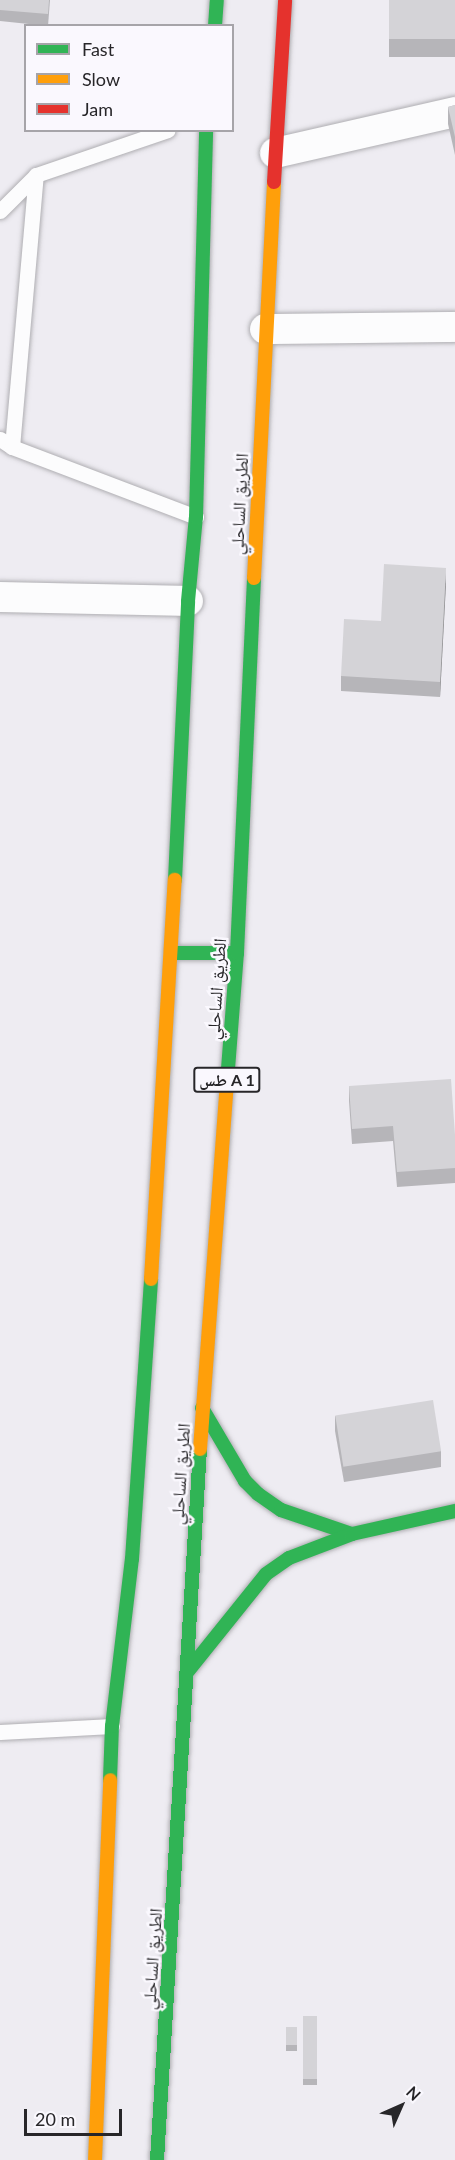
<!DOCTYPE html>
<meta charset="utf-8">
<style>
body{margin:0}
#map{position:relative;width:455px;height:2160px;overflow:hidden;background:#eeecf2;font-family:Lato,"Noto Naskh Arabic",sans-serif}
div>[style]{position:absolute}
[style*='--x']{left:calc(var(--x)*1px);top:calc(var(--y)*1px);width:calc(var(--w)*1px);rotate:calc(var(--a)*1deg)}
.roads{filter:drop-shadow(0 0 2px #afaeb2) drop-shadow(0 0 2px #afaeb2)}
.lane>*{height:15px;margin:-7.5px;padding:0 7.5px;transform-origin:7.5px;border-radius:7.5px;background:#fcfcfd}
.street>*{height:30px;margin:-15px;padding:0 15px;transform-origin:15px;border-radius:15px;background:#fcfcfd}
.fast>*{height:14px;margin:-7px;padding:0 7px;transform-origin:7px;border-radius:7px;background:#30b455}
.slow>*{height:14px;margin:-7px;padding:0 7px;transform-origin:7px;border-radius:7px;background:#ff9f0a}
.jam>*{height:14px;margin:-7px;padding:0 7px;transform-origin:7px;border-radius:7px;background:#e5322d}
.wall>*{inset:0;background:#b6b5b9;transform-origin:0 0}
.shaded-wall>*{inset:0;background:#949496}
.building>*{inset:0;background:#d4d3d7;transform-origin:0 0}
span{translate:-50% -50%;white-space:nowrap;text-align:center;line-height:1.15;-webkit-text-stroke:5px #faf8fe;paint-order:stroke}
.shield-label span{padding:2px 4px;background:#faf8fe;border:2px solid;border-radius:4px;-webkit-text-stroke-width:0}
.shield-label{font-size:16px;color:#272629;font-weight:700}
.street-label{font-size:18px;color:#272629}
.legend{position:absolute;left:24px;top:24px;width:210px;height:108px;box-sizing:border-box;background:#faf8fe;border:2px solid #a6a4a9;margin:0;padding:8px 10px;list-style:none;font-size:18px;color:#272629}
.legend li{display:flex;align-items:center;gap:12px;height:30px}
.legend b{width:30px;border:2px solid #a6a4a9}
.north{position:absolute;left:371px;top:2076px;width:60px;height:60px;-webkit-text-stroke:4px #faf8fe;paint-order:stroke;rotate:45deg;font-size:16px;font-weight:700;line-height:24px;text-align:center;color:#272629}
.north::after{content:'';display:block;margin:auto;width:21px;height:27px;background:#272629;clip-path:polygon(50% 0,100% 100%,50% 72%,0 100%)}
.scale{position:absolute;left:24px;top:2109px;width:98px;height:27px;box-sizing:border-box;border:3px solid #272629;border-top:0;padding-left:8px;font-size:18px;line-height:21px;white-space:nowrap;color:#272629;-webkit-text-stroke:4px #faf8fe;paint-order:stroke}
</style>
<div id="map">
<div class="roads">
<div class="lane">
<div style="--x:0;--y:211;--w:51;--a:-45"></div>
<div style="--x:36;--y:175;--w:139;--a:-18.8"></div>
<div style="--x:0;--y:439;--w:14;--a:34"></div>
<div style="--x:12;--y:447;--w:197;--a:20.8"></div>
<div style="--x:12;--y:447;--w:273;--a:-85"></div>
<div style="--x:0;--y:1732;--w:112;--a:-3.1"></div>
</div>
<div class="street">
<div style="--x:275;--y:153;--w:185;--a:-12.8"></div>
<div style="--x:265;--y:329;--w:190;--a:-0.6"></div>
<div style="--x:0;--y:597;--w:188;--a:1.2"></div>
</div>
<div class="fast">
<div style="--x:215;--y:26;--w:26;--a:-86"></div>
<div style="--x:175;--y:880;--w:279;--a:-87.3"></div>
<div style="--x:188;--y:601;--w:84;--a:-84.6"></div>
<div style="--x:196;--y:517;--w:387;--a:-88.5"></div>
<div style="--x:172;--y:953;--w:65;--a:0"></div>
<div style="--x:227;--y:1082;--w:129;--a:-85.6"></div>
<div style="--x:237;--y:953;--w:375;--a:-87.4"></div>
<div style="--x:202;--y:1408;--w:85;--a:59.5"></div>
<div style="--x:245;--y:1481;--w:18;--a:45"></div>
<div style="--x:258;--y:1494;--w:28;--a:35"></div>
<div style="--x:281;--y:1510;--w:75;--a:18.7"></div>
<div style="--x:188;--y:1671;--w:124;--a:-51.2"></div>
<div style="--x:266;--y:1574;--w:28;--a:-35"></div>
<div style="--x:289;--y:1558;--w:67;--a:-20.9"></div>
<div style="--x:352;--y:1534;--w:106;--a:-12.6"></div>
<div style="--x:110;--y:1780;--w:54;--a:-87.9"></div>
<div style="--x:112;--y:1726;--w:168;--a:-83.2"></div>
<div style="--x:132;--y:1559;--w:281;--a:-86.1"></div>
<div style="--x:157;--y:2160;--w:712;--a:-86.54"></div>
</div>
<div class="slow">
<div style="--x:254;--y:578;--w:397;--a:-87.1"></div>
<div style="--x:151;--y:1279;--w:400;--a:-86.6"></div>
<div style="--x:200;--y:1449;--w:368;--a:-85.8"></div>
<div style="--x:95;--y:2160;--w:380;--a:-87.7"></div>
</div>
<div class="jam">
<div style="--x:274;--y:182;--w:182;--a:-86.5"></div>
</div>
</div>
<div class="wall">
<div style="clip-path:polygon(0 0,50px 0,48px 26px,0 21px)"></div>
<div style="left:389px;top:0;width:66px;height:57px"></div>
<div style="clip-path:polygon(455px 105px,455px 155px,448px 124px,448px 107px)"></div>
<div style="clip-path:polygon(446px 583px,440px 697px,341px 691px,341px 676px,381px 621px)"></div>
<div style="clip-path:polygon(349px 1086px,455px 1135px,455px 1183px,397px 1187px,393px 1141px,352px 1144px,349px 1101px)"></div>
<div style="clip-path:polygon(335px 1416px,441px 1451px,441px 1467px,344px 1482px,335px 1431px)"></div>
<div style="left:303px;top:2016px;width:14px;height:69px"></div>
<div style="left:286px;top:2027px;width:11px;height:24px"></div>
</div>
<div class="shaded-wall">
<div style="clip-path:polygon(446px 568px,446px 583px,440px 697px,440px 682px)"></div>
</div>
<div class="building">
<div style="clip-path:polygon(0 0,49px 0,48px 14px,0 10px)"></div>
<div style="left:389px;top:0;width:66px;height:39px"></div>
<div style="clip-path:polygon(455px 105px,455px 137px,448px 107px)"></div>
<div style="clip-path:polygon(384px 564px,446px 568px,440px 682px,341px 676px,344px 619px,381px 621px)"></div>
<div style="clip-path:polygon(451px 1079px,455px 1135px,455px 1168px,397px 1172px,393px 1126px,352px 1129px,349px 1086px)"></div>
<div style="left:433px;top:1400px;width:52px;height:99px;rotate:81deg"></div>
<div style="left:303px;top:2016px;width:14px;height:63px"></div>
<div style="left:286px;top:2027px;width:11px;height:18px"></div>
</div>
<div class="shield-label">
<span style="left:227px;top:1080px">طس A 1</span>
</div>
<div class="street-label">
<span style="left:239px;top:504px;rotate:-87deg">الطريق الساحلي</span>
<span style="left:216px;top:989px;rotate:-86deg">الطريق الساحلي</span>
<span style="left:180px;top:1474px;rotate:-86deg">الطريق الساحلي</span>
<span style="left:152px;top:1959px;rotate:-86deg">الطريق الساحلي</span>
</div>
<ul class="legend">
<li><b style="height:8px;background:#30b455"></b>Fast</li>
<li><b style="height:8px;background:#ff9f0a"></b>Slow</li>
<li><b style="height:8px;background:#e5322d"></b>Jam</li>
</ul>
<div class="north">N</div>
<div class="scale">20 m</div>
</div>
